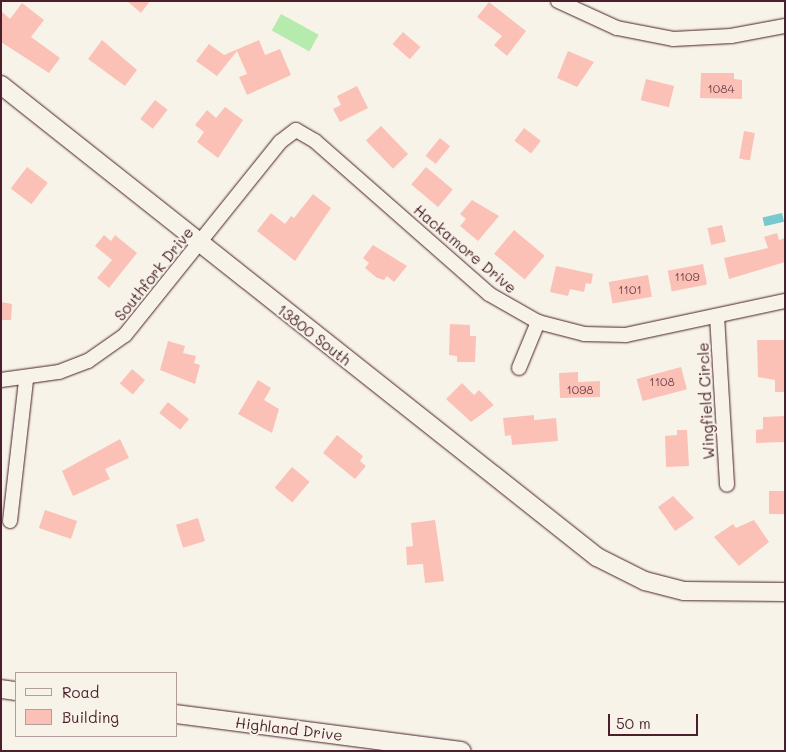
<!DOCTYPE html>
<style>
body{margin:0}
#map{position:relative;width:786px;height:752px;overflow:hidden;background:#f7f3e8;font-family:Mali,sans-serif}
div>[style]{position:absolute}
[style*='--x']{left:calc(var(--x)*1px);top:calc(var(--y)*1px);width:calc(var(--w)*1px);rotate:calc(var(--a)*1deg)}
.green>*{inset:0;background:#b5ebad;transform-origin:0 0}
.water>*{inset:0;background:#78c9cf;transform-origin:0 0}
.building>*{inset:0;background:#fcc1b6;transform-origin:0 0}
.roads{filter:drop-shadow(0 0 1px #4a1f2b) drop-shadow(0 0 1px #4a1f2b)}
.minor>*{height:14px;margin:-7px;padding:0 7px;transform-origin:7px;border-radius:7px;background:#f7f3e8}
.major>*{height:18px;margin:-9px;padding:0 9px;transform-origin:9px;border-radius:9px;background:#f7f3e8}
span{translate:-50% -50%;white-space:nowrap;text-align:center;line-height:1.15;-webkit-text-stroke:4px #f7f3e8;paint-order:stroke}
.number-label{font-size:12px;color:#76484e}
.number-label span{-webkit-text-stroke-width:0}
.street-label{font-size:15px;color:#4a1f2b}
.frame{position:absolute;inset:0;border:2px solid #4a1f2b;pointer-events:none}
.legend{position:absolute;left:15px;top:672px;width:162px;height:65px;box-sizing:border-box;background:#f7f3e8;border:1px solid #b29e9c;margin:0;padding:6px 9px;list-style:none;font-size:15px;color:#4a1f2b}
.legend li{display:flex;align-items:center;gap:10px;height:25px}
.legend b{width:25px;border:1px solid #b29e9c}
.scale{position:absolute;left:608px;top:714px;width:90px;height:22px;box-sizing:border-box;border:2px solid #4a1f2b;border-top:0;padding-left:6px;font-size:15px;line-height:18px;white-space:nowrap;color:#4a1f2b;-webkit-text-stroke:4px #f7f3e8;paint-order:stroke}
</style>
<div id="map">
<div class="green">
<div style="left:281px;top:14px;width:43px;height:19px;rotate:29deg"></div>
</div>
<div class="water">
<div style="left:782px;top:213px;width:9px;height:20px;rotate:77deg"></div>
</div>
<div class="building">
<div style="clip-path:polygon(127px 1px,150px 1px,141px 13px)"></div>
<div style="clip-path:polygon(489px 2px,526px 31px,507px 56px,494px 45px,502px 36px,477px 17px)"></div>
<div style="clip-path:polygon(22px 3px,44px 20px,31px 37px,60px 58px,49px 73px,1px 42px,1px 11px,10px 19px)"></div>
<div style="left:403px;top:32px;width:23px;height:16px;rotate:41deg"></div>
<div style="clip-path:polygon(102px 40px,137px 70px,125px 86px,88px 59px)"></div>
<div style="clip-path:polygon(259px 40px,265px 55px,280px 49px,291px 75px,247px 95px,239px 77px,247px 74px,237px 51px,217px 76px,196px 61px,209px 44px,224px 55px)"></div>
<div style="clip-path:polygon(568px 51px,594px 62px,577px 87px,557px 78px)"></div>
<div style="clip-path:polygon(701px 73px,734px 73px,734px 79px,742px 80px,742px 99px,700px 98px)"></div>
<div style="left:646px;top:79px;width:29px;height:22px;rotate:14deg"></div>
<div style="clip-path:polygon(357px 86px,368px 108px,340px 122px,333px 109px,341px 105px,337px 96px)"></div>
<div style="left:155px;top:100px;width:16px;height:24px;rotate:38deg"></div>
<div style="clip-path:polygon(225px 107px,243px 120px,218px 158px,197px 142px,204px 132px,195px 125px,207px 110px,216px 118px)"></div>
<div style="left:381px;top:126px;width:39px;height:21px;rotate:46deg"></div>
<div style="left:524px;top:128px;width:21px;height:16px;rotate:37deg"></div>
<div style="left:744px;top:131px;width:11px;height:28px;rotate:10deg"></div>
<div style="left:440px;top:138px;width:13px;height:23px;rotate:39deg"></div>
<div style="left:27px;top:167px;width:26px;height:27px;rotate:37deg"></div>
<div style="left:426px;top:167px;width:35px;height:23px;rotate:40deg"></div>
<div style="clip-path:polygon(313px 194px,331px 208px,295px 261px,257px 231px,271px 213px,285px 224px,291px 216px,294px 218px)"></div>
<div style="clip-path:polygon(472px 200px,499px 216px,478px 241px,460px 226px,466px 219px,460px 214px)"></div>
<div style="left:722px;top:225px;width:17px;height:15px;rotate:77deg"></div>
<div style="left:514px;top:230px;width:40px;height:31px;rotate:40deg"></div>
<div style="clip-path:polygon(777px 233px,779px 240px,785px 238px,785px 262px,729px 279px,724px 258px,768px 248px,764px 237px)"></div>
<div style="clip-path:polygon(104px 235px,111px 241px,115px 235px,137px 253px,109px 288px,97px 278px,112px 260px,95px 246px)"></div>
<div style="clip-path:polygon(373px 245px,407px 266px,394px 282px,387px 276px,384px 280px,377px 278px,365px 268px,369px 263px,363px 258px)"></div>
<div style="left:703px;top:264px;width:21px;height:36px;rotate:79deg"></div>
<div style="clip-path:polygon(556px 266px,593px 274px,591px 284px,586px 283px,584px 292px,570px 289px,568px 296px,550px 292px)"></div>
<div style="left:648px;top:275px;width:22px;height:40px;rotate:80deg"></div>
<div style="clip-path:polygon(1px 302px,12px 304px,11px 320px,1px 320px)"></div>
<div style="clip-path:polygon(450px 324px,470px 325px,470px 336px,476px 336px,475px 362px,457px 362px,457px 356px,449px 355px)"></div>
<div style="clip-path:polygon(757px 340px,785px 340px,785px 392px,775px 392px,775px 380px,758px 377px)"></div>
<div style="clip-path:polygon(168px 341px,185px 346px,183px 353px,196px 356px,194px 363px,200px 365px,195px 384px,160px 370px)"></div>
<div style="left:681px;top:367px;width:23px;height:46px;rotate:75deg"></div>
<div style="left:132px;top:369px;width:17px;height:19px;rotate:40deg"></div>
<div style="clip-path:polygon(578px 372px,578px 382px,600px 381px,600px 397px,560px 398px,559px 373px)"></div>
<div style="clip-path:polygon(258px 380px,271px 388px,264px 400px,279px 409px,272px 433px,238px 414px)"></div>
<div style="clip-path:polygon(462px 383px,474px 395px,479px 390px,494px 405px,471px 422px,446px 399px)"></div>
<div style="left:168px;top:402px;width:27px;height:14px;rotate:39deg"></div>
<div style="clip-path:polygon(534px 415px,534px 420px,556px 418px,558px 441px,512px 445px,511px 435px,505px 436px,503px 418px)"></div>
<div style="clip-path:polygon(785px 416px,785px 442px,756px 443px,756px 430px,763px 429px,763px 417px)"></div>
<div style="clip-path:polygon(677px 430px,687px 430px,689px 466px,666px 467px,665px 436px,677px 435px)"></div>
<div style="clip-path:polygon(337px 435px,363px 456px,360px 461px,366px 466px,355px 479px,323px 453px)"></div>
<div style="clip-path:polygon(120px 439px,129px 458px,105px 469px,110px 479px,73px 496px,62px 471px)"></div>
<div style="left:292px;top:467px;width:23px;height:27px;rotate:40deg"></div>
<div style="left:785px;top:491px;width:23px;height:16px;rotate:90deg"></div>
<div style="clip-path:polygon(673px 496px,694px 518px,675px 531px,658px 507px)"></div>
<div style="left:45px;top:510px;width:34px;height:19px;rotate:19deg"></div>
<div style="left:198px;top:518px;width:24px;height:23px;rotate:73deg"></div>
<div style="clip-path:polygon(435px 520px,444px 581px,425px 583px,423px 564px,407px 565px,406px 547px,413px 546px,411px 523px)"></div>
<div style="clip-path:polygon(754px 520px,769px 542px,739px 566px,714px 537px,733px 524px,736px 528px)"></div>
</div>
<div class="roads">
<div class="minor">
<div style="--x:558;--y:1;--w:65;--a:24.6"></div>
<div style="--x:617;--y:28;--w:57;--a:11.1"></div>
<div style="--x:673;--y:39;--w:58;--a:-3"></div>
<div style="--x:731;--y:36;--w:55;--a:-10.5"></div>
<div style="--x:717;--y:316;--w:169;--a:86.6"></div>
<div style="--x:519;--y:368;--w:50;--a:-67.6"></div>
<div style="--x:1;--y:380;--w:59;--a:-7.9"></div>
<div style="--x:59;--y:372;--w:31;--a:-21"></div>
<div style="--x:88;--y:361;--w:45;--a:-35.1"></div>
<div style="--x:125;--y:335;--w:248;--a:-51.2"></div>
<div style="--x:280;--y:142;--w:20;--a:-37"></div>
<div style="--x:296;--y:130;--w:22;--a:30"></div>
<div style="--x:315;--y:141;--w:232;--a:41.3"></div>
<div style="--x:489;--y:294;--w:56;--a:29.7"></div>
<div style="--x:538;--y:322;--w:48;--a:14.6"></div>
<div style="--x:584;--y:334;--w:42;--a:1.4"></div>
<div style="--x:626;--y:335;--w:163;--a:-12.1"></div>
<div style="--x:10;--y:521;--w:142;--a:-83.5"></div>
</div>
<div class="major">
<div style="--x:1;--y:85;--w:760;--a:38.38"></div>
<div style="--x:597;--y:557;--w:54;--a:26.6"></div>
<div style="--x:645;--y:581;--w:40;--a:14.4"></div>
<div style="--x:684;--y:591;--w:101;--a:0.6"></div>
<div style="--x:1;--y:689;--w:15;--a:8"></div>
<div style="--x:176;--y:714;--w:288;--a:7.4"></div>
</div>
</div>
<div class="number-label">
<span style="left:721px;top:89px">1084</span>
<span style="left:687px;top:277px">1109</span>
<span style="left:630px;top:290px">1101</span>
<span style="left:662px;top:382px">1108</span>
<span style="left:580px;top:390px">1098</span>
</div>
<div class="street-label">
<span style="left:465px;top:249px;rotate:40deg">Hackamore Drive</span>
<span style="left:154px;top:274px;rotate:-51deg">Southfork Drive</span>
<span style="left:314px;top:335px;rotate:38deg">13800 South</span>
<span style="left:706px;top:401px;rotate:-93deg">Wingfield Circle</span>
<span style="left:289px;top:729px;rotate:7deg">Highland Drive</span>
</div>
<div class="frame"></div>
<ul class="legend">
<li><b style="height:6px;background:#f7f3e8"></b>Road</li>
<li><b style="height:14px;background:#fcc1b6"></b>Building</li>
</ul>
<div class="scale">50 m</div>
</div>
